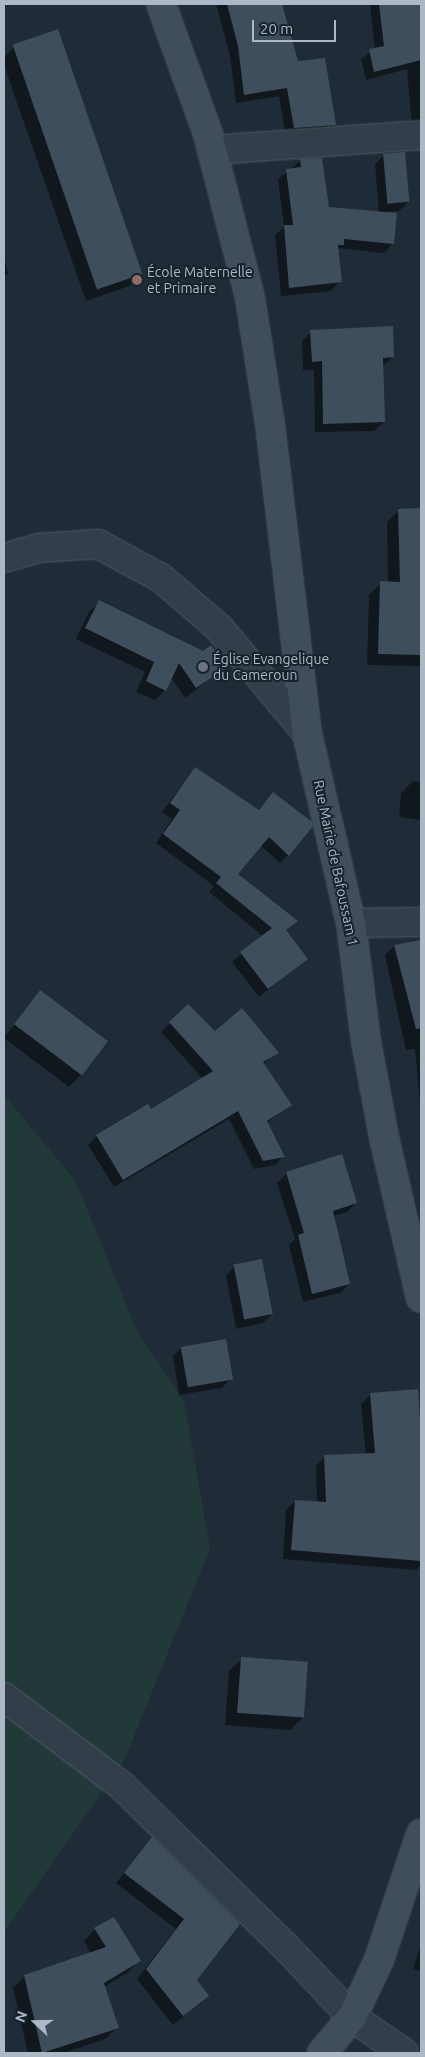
<!DOCTYPE html>
<meta charset="utf-8">
<style>
body{margin:0}
#map{position:relative;width:425px;height:2057px;overflow:hidden;background:#1f2c38;font-family:Ubuntu,sans-serif}
div>[style]{position:absolute}
[style*='--x']{left:calc(var(--x)*1px);top:calc(var(--y)*1px);width:calc(var(--w)*1px);rotate:calc(var(--a)*1deg)}
.green>*{inset:0;background:#213939}
.shadow>*{inset:0;background:#0007}
.building>*{inset:0;background:#3f4e5d;transform-origin:0 0}
.roads{filter:drop-shadow(0 0 1px #505b66) drop-shadow(0 0 1px #505b66)}
.street>*{height:28px;margin:-14px;padding:0 14px;transform-origin:14px;border-radius:14px;background:#323e49}
.secondary>*{height:28px;margin:-14px;padding:0 14px;transform-origin:14px;border-radius:14px;background:#404d5c}
.dots>*{width:14px;height:14px;translate:-50% -50%;box-sizing:border-box;border:2px solid #18232d;border-radius:50%}
span{translate:-50% -50%;white-space:nowrap;text-align:center;line-height:1.15;-webkit-text-stroke:4px #18232d;paint-order:stroke}
.poi-label{font-size:14px;color:#acb8c5}
.left{translate:0 -50%;text-align:left}
.street-label{font-size:14px;color:#acb8c5}
.frame{position:absolute;inset:0;border:5px solid #acb8c5;pointer-events:none}
.north{position:absolute;left:10px;top:1997px;width:50px;height:50px;-webkit-text-stroke:4px #18232d;paint-order:stroke;rotate:291deg;font-size:14px;font-weight:700;line-height:20px;text-align:center;color:#acb8c5}
.north::after{content:'';display:block;margin:auto;width:18px;height:22px;background:#acb8c5;clip-path:polygon(50% 0,100% 100%,50% 72%,0 100%)}
.scale{position:absolute;left:252px;top:20px;width:84px;height:22px;box-sizing:border-box;border:2px solid #acb8c5;border-top:0;padding-left:6px;font-size:15px;line-height:18px;white-space:nowrap;color:#acb8c5;-webkit-text-stroke:4px #18232d;paint-order:stroke}
</style>
<div id="map">
<div class="green">
<div style="clip-path:polygon(4px 1095px,75px 1180px,138px 1333px,184px 1401px,210px 1548px,125px 1759px,4px 1932px)"></div>
</div>
<div class="shadow">
<div style="clip-path:polygon(216px 4px,281px 4px,297px 62px,334px 125px,325px 134px,286px 137px,279px 96px,236px 103px,230px 56px)"></div>
<div style="clip-path:polygon(370px 4px,421px 4px,421px 129px,412px 128px,407px 69px,366px 80px,361px 59px,375px 49px)"></div>
<div style="clip-path:polygon(14px 47px,142px 273px,129px 286px,86px 301px,4px 65px,4px 57px)"></div>
<div style="clip-path:polygon(384px 155px,408px 202px,399px 211px,387px 212px,393px 243px,384px 253px,337px 248px,340px 281px,331px 291px,281px 296px,275px 235px,284px 227px,278px 179px,300px 161px,327px 208px,379px 213px,375px 164px)"></div>
<div style="clip-path:polygon(4px 258px,8px 273px,4px 277px)"></div>
<div style="clip-path:polygon(311px 332px,393px 357px,382px 366px,384px 422px,374px 431px,315px 432px,314px 370px,303px 370px,302px 341px)"></div>
<div style="clip-path:polygon(421px 509px,421px 666px,367px 665px,369px 595px,381px 583px,388px 583px,387px 522px,399px 510px)"></div>
<div style="clip-path:polygon(99px 602px,225px 667px,185px 698px,171px 677px,165px 690px,155px 700px,136px 692px,145px 672px,76px 639px,89px 612px)"></div>
<div style="clip-path:polygon(195px 768px,258px 811px,273px 793px,288px 855px,280px 863px,260px 845px,237px 874px,296px 922px,285px 931px,306px 959px,259px 997px,232px 962px,263px 936px,209px 892px,214px 886px,156px 843px,172px 819px,162px 812px)"></div>
<div style="clip-path:polygon(413px 781px,421px 782px,421px 820px,399px 817px,401px 793px)"></div>
<div style="clip-path:polygon(421px 941px,421px 1104px,420px 1104px,415px 1049px,406px 1050px,385px 955px,394px 946px)"></div>
<div style="clip-path:polygon(40px 992px,81px 1075px,69px 1087px,4px 1038px)"></div>
<div style="clip-path:polygon(188px 1005px,215px 1033px,277px 1053px,263px 1064px,290px 1105px,267px 1123px,283px 1156px,275px 1165px,254px 1169px,229px 1119px,114px 1187px,88px 1145px,97px 1136px,150px 1111px,203px 1079px,161px 1032px)"></div>
<div style="clip-path:polygon(341px 1156px,356px 1203px,347px 1212px,333px 1216px,349px 1284px,340px 1293px,303px 1302px,289px 1245px,295px 1239px,277px 1183px,286px 1174px)"></div>
<div style="clip-path:polygon(235px 1266px,272px 1314px,263px 1323px,236px 1329px,226px 1275px)"></div>
<div style="clip-path:polygon(182px 1347px,231px 1378px,222px 1388px,179px 1395px,173px 1356px)"></div>
<div style="clip-path:polygon(417px 1390px,421px 1565px,416px 1570px,283px 1559px,286px 1510px,295px 1501px,317px 1503px,316px 1466px,325px 1456px,366px 1455px,361px 1404px,370px 1395px)"></div>
<div style="clip-path:polygon(242px 1659px,303px 1718px,290px 1730px,225px 1725px,229px 1671px)"></div>
<div style="clip-path:polygon(152px 1839px,238px 1924px,195px 1980px,208px 1996px,173px 2025px,137px 1979px,176px 1929px,116px 1883px)"></div>
<div style="clip-path:polygon(95px 1929px,139px 1961px,127px 1973px,104px 1987px,117px 2028px,105px 2039px,64px 2053px,28px 2053px,13px 1988px,25px 1976px,91px 1954px,84px 1941px)"></div>
<div style="clip-path:polygon(421px 1944px,421px 1971px,413px 1969px)"></div>
</div>
<div class="building">
<div style="clip-path:polygon(227px 4px,282px 4px,298px 61px,325px 58px,336px 125px,294px 128px,287px 88px,244px 95px,238px 46px)"></div>
<div style="clip-path:polygon(379px 4px,421px 4px,421px 60px,374px 72px,369px 49px,384px 46px)"></div>
<div style="left:58px;top:29px;width:259px;height:48px;rotate:71deg"></div>
<div style="left:405px;top:152px;width:50px;height:22px;rotate:85deg"></div>
<div style="clip-path:polygon(322px 158px,329px 207px,397px 213px,394px 244px,344px 239px,344px 245px,338px 245px,342px 282px,289px 288px,284px 225px,293px 225px,286px 169px,301px 167px,300px 159px)"></div>
<div style="clip-path:polygon(393px 326px,394px 357px,383px 358px,385px 422px,323px 424px,322px 361px,312px 362px,310px 330px)"></div>
<div style="clip-path:polygon(421px 508px,421px 655px,378px 654px,380px 581px,400px 582px,398px 509px)"></div>
<div style="clip-path:polygon(99px 600px,203px 651px,211px 645px,226px 668px,196px 688px,179px 663px,166px 691px,146px 681px,154px 662px,85px 628px)"></div>
<div style="clip-path:polygon(195px 767px,259px 810px,273px 792px,312px 822px,313px 826px,289px 856px,269px 837px,238px 874px,298px 921px,286px 930px,308px 959px,268px 989px,240px 952px,272px 928px,216px 883px,221px 877px,163px 834px,180px 810px,170px 803px)"></div>
<div style="clip-path:polygon(421px 940px,421px 1028px,416px 1029px,394px 945px)"></div>
<div style="left:40px;top:990px;width:85px;height:43px;rotate:37deg"></div>
<div style="clip-path:polygon(188px 1004px,215px 1031px,242px 1008px,279px 1053px,263px 1062px,292px 1105px,267px 1121px,285px 1157px,263px 1161px,238px 1111px,123px 1180px,96px 1135px,148px 1104px,151px 1109px,213px 1071px,169px 1022px)"></div>
<div style="clip-path:polygon(342px 1154px,357px 1203px,333px 1211px,350px 1284px,312px 1294px,298px 1235px,304px 1233px,286px 1172px)"></div>
<div style="left:262px;top:1259px;width:56px;height:29px;rotate:79deg"></div>
<div style="left:226px;top:1339px;width:41px;height:46px;rotate:80deg"></div>
<div style="clip-path:polygon(418px 1389px,421px 1432px,421px 1561px,291px 1550px,295px 1500px,326px 1502px,324px 1455px,375px 1453px,370px 1393px)"></div>
<div style="left:241px;top:1657px;width:67px;height:56px;rotate:4deg"></div>
<div style="clip-path:polygon(152px 1837px,240px 1924px,197px 1980px,209px 1996px,183px 2016px,146px 1969px,184px 1919px,124px 1873px)"></div>
<div style="clip-path:polygon(114px 1917px,141px 1961px,104px 1983px,119px 2028px,42px 2053px,24px 1975px,106px 1947px,94px 1928px)"></div>
</div>
<div class="roads">
<div class="street">
<div style="--x:212;--y:150;--w:210;--a:-4.1"></div>
<div style="--x:4;--y:558;--w:35;--a:-16"></div>
<div style="--x:38;--y:548;--w:60;--a:-3.8"></div>
<div style="--x:98;--y:544;--w:72;--a:28.4"></div>
<div style="--x:161;--y:578;--w:78;--a:40.8"></div>
<div style="--x:220;--y:629;--w:136;--a:50.1"></div>
<div style="--x:351;--y:923;--w:70;--a:-0.8"></div>
<div style="--x:4;--y:1697;--w:148;--a:37"></div>
<div style="--x:122;--y:1786;--w:227;--a:44.5"></div>
<div style="--x:284;--y:1945;--w:99;--a:46.6"></div>
<div style="--x:352;--y:2017;--w:63;--a:34.7"></div>
</div>
<div class="secondary">
<div style="--x:161;--y:4;--w:138;--a:70.1"></div>
<div style="--x:208;--y:134;--w:169;--a:75.6"></div>
<div style="--x:250;--y:298;--w:128;--a:81"></div>
<div style="--x:270;--y:424;--w:311;--a:83.2"></div>
<div style="--x:307;--y:733;--w:195;--a:77"></div>
<div style="--x:351;--y:923;--w:119;--a:82.8"></div>
<div style="--x:366;--y:1041;--w:98;--a:79.4"></div>
<div style="--x:384;--y:1137;--w:165;--a:77.1"></div>
<div style="--x:322;--y:2053;--w:47;--a:-50.2"></div>
<div style="--x:352;--y:2017;--w:63;--a:-64.7"></div>
<div style="--x:379;--y:1960;--w:133;--a:-71.6"></div>
</div>
</div>
<div class="dots">
<div style="left:137px;top:280px;background:#8d6e63"></div>
<div style="left:203px;top:667px;background:#6b7280"></div>
</div>
<div class="poi-label">
<span class="left" style="left:147px;top:280px">École Maternelle<br>et Primaire</span>
<span class="left" style="left:213px;top:667px">Église Evangelique<br>du Cameroun</span>
</div>
<div class="street-label">
<span style="left:336px;top:863px;rotate:78deg">Rue Mairie de Bafoussam 1</span>
</div>
<div class="frame"></div>
<div class="north">N</div>
<div class="scale">20 m</div>
</div>
